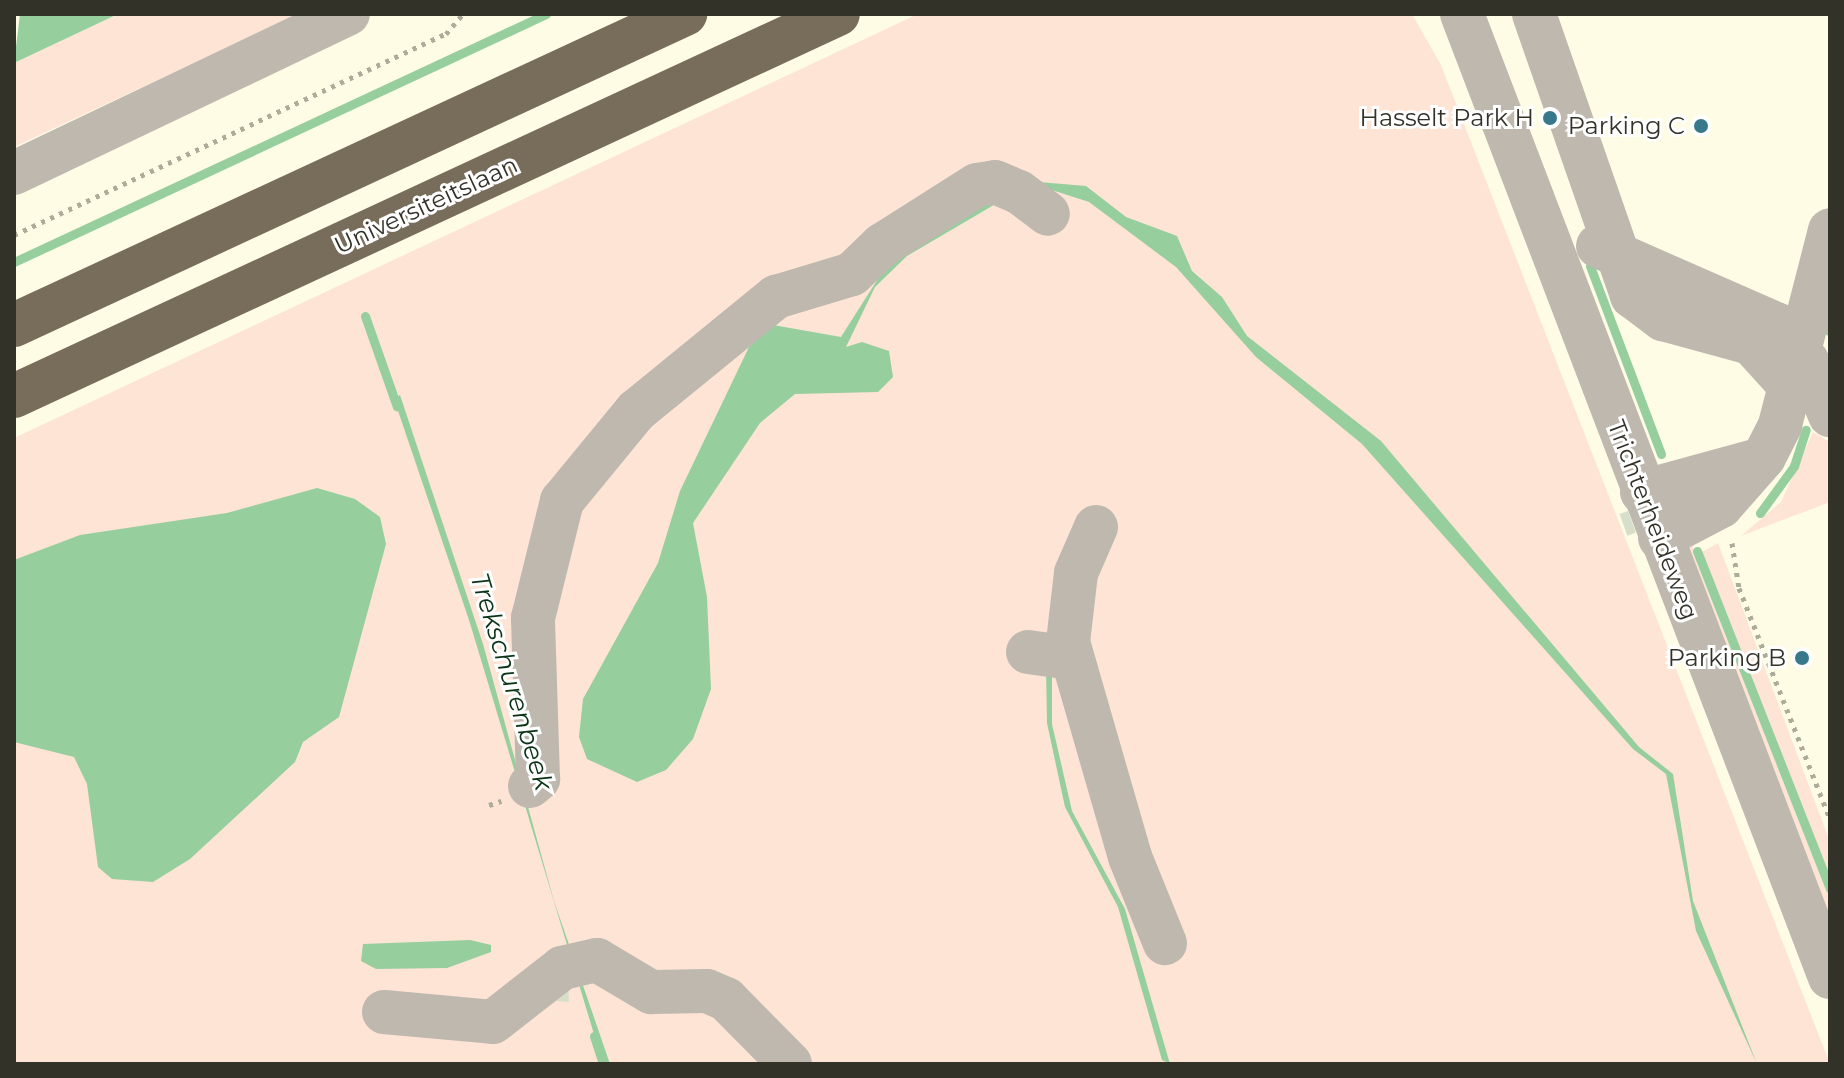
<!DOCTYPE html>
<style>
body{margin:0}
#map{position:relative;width:1844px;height:1078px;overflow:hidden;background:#fffce5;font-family:Montserrat,sans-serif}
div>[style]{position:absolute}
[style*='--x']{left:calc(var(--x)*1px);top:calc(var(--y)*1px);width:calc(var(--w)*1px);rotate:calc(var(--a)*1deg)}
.green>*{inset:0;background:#fde4d4}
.water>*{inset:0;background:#96ce9e}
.stream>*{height:9px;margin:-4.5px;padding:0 4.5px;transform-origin:4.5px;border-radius:4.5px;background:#96ce9e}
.building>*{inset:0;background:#d7dfca;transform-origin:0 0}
.path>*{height:5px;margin-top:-2.5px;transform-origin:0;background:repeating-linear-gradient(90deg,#adab9a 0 4px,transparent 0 10px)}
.minor>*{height:44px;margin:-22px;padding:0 22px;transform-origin:22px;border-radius:22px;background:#beb8af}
.highway>*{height:44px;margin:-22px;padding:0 22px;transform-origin:22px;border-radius:22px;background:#786c5b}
.dots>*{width:22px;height:22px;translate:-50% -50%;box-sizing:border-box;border:4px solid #fff;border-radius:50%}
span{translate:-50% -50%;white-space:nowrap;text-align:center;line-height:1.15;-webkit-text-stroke:6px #fff;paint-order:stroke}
.poi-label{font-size:24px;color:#333229}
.right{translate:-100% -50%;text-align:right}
.street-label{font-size:24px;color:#333229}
.water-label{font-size:26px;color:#0a3415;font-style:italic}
.frame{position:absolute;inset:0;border:16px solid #333229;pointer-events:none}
</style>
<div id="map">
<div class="green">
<div style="clip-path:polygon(118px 14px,299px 14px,14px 147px,14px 63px)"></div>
<div style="clip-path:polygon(918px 14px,1412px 14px,1441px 65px,1830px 1064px,14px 1064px,14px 438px)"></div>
<div style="clip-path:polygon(1813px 432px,1830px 442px,1830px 502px,1741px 536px,1781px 502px)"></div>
<div style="clip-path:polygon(1690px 540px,1830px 900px,1830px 938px,1687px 572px)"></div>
<div style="clip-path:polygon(1718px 543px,1830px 842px,1830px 876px,1702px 552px)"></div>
</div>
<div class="water">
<div style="clip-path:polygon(20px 14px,118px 14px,14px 63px)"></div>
<div style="clip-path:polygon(1039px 182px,1086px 186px,1126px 217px,1177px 236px,1192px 271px,1222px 297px,1247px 336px,1381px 441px,1639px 747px,1673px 774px,1693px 901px,1757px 1064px,1696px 931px,1666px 774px,1633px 749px,1362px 444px,1256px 357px,1176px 267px,1089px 202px,1052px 190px,1004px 199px,907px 256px,875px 287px,846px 347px,862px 342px,889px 351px,893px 377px,878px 392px,795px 394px,760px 423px,693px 523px,707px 597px,711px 689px,693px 739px,666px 770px,637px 782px,587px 759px,579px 737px,583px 699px,658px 563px,680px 491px,749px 347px,773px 325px,841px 337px,888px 263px,1007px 192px)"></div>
<div style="clip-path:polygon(400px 395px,483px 644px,554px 901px,610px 1064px,603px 1064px,469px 620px,394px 399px)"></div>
<div style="clip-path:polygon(317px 488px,355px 499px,380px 517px,386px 544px,339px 717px,303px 742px,295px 762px,190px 859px,153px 882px,112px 879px,98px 867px,87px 784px,74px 757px,14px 742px,14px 560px,80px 535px,227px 513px)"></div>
<div style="clip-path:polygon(1046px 666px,1052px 667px,1052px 724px,1072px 811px,1125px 909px,1170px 1064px,1162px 1060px,1118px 907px,1065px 807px,1047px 723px)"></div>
<div style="clip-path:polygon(470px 940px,491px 945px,491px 952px,447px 968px,376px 969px,361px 961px,363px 944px)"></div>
</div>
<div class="stream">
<div style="--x:14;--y:262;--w:587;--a:-24.99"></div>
<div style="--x:1590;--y:266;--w:201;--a:69.3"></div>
<div style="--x:365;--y:316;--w:96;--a:70.6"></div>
<div style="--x:1829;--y:331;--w:3;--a:-72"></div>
<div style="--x:1760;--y:513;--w:58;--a:-54.1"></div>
<div style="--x:1794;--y:466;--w:38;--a:-72"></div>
<div style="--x:1697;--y:551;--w:363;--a:68.5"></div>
<div style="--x:594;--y:1036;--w:29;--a:72"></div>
</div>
<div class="building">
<div style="left:1628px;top:511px;width:23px;height:9px;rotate:70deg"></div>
<div style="clip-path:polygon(568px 983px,569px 1002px,556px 1001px,551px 990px)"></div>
</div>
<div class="path">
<div style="--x:14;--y:235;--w:476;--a:-25"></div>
<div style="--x:446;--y:34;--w:26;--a:-50"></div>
<div style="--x:1732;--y:543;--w:46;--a:81.2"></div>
<div style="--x:1739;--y:588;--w:248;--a:68.5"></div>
<div style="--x:489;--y:805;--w:13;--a:-18"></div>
</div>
<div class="minor">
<div style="--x:1462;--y:14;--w:1031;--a:69.09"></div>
<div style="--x:1534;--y:14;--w:299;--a:70.8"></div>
<div style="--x:1632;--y:296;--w:39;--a:37"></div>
<div style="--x:1663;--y:319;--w:91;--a:15.3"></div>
<div style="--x:1751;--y:343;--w:59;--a:47.7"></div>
<div style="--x:14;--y:173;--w:370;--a:-25.5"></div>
<div style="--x:1598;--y:246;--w:197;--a:23.7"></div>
<div style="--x:1778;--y:325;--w:46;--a:51.1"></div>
<div style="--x:1807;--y:361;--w:59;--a:66.9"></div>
<div style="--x:1642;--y:492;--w:121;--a:-15.3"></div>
<div style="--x:1096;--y:527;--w:50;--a:113.5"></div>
<div style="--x:1076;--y:573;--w:69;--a:96.6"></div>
<div style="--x:1068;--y:642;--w:224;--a:73.9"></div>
<div style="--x:1130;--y:857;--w:93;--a:67.9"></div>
<div style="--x:1660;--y:538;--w:69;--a:-27.7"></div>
<div style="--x:1721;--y:506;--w:65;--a:-48.7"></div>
<div style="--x:1764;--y:457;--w:36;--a:-63"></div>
<div style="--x:1780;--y:425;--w:201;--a:-75.6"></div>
<div style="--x:1028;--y:652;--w:44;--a:7.8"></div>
<div style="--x:530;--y:786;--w:11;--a:-41"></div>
<div style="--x:538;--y:779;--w:161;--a:-91.8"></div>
<div style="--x:533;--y:618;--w:121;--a:-76.1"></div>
<div style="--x:562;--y:501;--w:117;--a:-50.6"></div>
<div style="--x:636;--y:411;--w:181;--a:-39.2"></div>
<div style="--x:776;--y:297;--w:79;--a:-16.8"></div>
<div style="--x:852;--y:274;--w:42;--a:-44"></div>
<div style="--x:882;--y:245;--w:112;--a:-32.3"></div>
<div style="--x:977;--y:185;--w:18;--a:-9"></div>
<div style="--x:995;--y:182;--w:26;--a:23"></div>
<div style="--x:1019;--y:192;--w:36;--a:37"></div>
<div style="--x:384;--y:1012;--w:109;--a:5.2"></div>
<div style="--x:493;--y:1022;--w:88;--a:-38"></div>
<div style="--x:562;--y:968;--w:36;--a:-13"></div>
<div style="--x:597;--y:960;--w:63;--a:30.7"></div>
<div style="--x:651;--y:992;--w:56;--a:-1"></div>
<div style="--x:707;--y:991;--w:21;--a:23"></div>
<div style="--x:726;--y:999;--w:91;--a:45.4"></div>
</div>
<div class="highway">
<div style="--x:14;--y:325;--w:740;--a:-24.87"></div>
<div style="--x:14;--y:396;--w:908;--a:-24.87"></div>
</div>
<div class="dots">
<div style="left:1550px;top:118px;background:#37798b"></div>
<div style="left:1701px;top:126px;background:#37798b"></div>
<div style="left:1802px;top:658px;background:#37798b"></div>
</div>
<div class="poi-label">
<span class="right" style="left:1534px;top:118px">Hasselt Park H</span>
<span class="right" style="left:1685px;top:126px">Parking C</span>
<span class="right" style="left:1786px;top:658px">Parking B</span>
</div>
<div class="street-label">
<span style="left:426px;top:205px;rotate:-25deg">Universiteitslaan</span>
<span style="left:1653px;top:520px;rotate:69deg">Trichterheideweg</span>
</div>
<div class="water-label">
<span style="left:511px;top:682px;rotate:73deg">Trekschurenbeek</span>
</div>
<div class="frame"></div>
</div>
